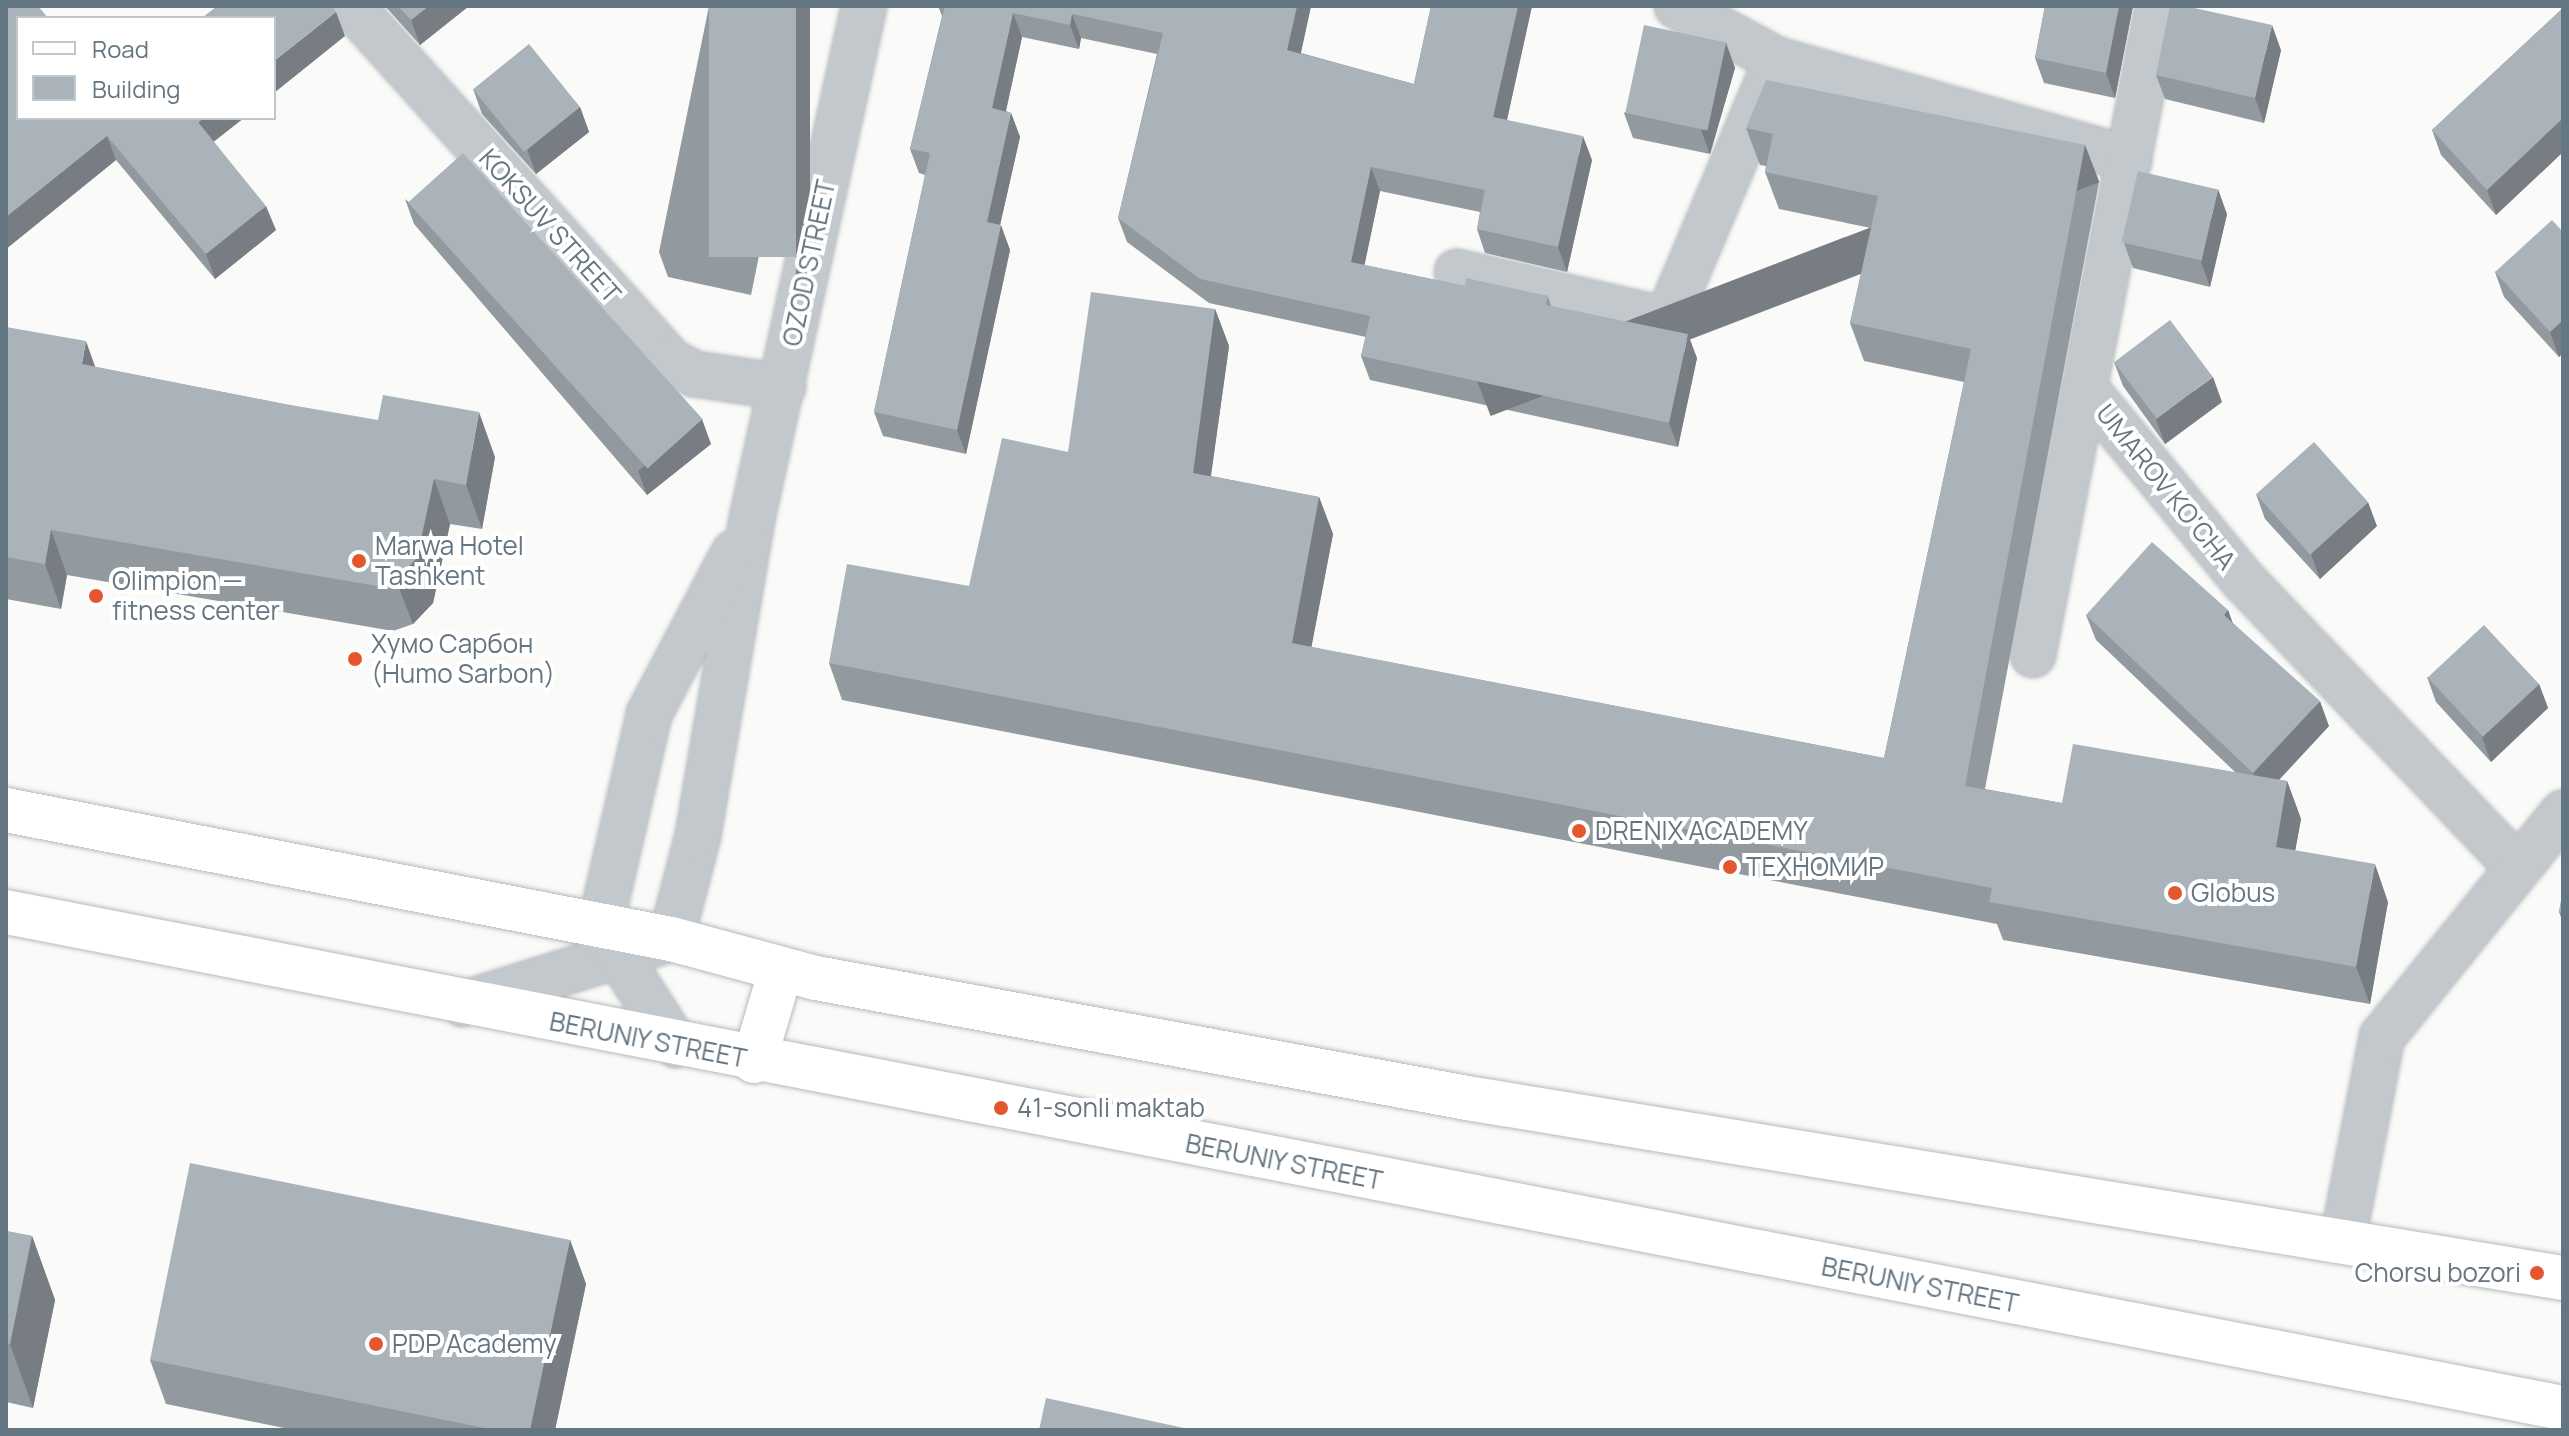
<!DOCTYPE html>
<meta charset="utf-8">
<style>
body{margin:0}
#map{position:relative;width:2569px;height:1436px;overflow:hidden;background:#fafaf8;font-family:Manrope,sans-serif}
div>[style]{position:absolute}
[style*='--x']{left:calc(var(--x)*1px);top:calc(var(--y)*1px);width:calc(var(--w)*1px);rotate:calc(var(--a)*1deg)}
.roads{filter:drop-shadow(0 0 2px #b5babe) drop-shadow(0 0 2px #b5babe)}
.street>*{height:44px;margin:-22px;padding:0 22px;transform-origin:22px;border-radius:22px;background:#c3c8cc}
.primary>*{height:44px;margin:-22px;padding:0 22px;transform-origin:22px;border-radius:22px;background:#fff}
.wall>*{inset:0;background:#929a9f}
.shaded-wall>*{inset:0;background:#777d82;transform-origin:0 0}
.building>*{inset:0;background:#aab3b9;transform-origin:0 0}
.dots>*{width:22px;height:22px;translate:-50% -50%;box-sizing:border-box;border:4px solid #fff;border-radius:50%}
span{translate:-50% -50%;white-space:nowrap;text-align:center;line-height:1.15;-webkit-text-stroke:8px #fff;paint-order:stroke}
.street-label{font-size:26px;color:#657683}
.poi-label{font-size:26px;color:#657683}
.left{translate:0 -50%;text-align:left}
.right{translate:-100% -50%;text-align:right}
.frame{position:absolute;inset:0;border:8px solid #657683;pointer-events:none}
.legend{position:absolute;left:16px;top:16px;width:260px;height:104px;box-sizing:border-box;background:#fff;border:2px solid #c1c8cd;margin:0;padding:10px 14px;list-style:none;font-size:24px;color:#657683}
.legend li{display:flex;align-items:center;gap:16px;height:40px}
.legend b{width:40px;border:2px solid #c1c8cd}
</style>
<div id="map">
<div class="roads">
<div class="street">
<div style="--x:351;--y:6;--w:479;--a:48"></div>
<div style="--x:672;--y:362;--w:26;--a:28"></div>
<div style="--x:695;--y:374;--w:89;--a:8.4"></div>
<div style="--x:1677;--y:6;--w:114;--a:28.4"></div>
<div style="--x:1457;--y:272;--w:215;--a:12.9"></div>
<div style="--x:1667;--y:320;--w:282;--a:-67.1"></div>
<div style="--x:1777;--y:60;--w:366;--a:15.7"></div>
<div style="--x:2088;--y:392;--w:244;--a:50.5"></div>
<div style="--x:2243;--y:580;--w:395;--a:46.3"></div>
<div style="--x:2033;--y:655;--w:661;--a:-79.1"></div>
<div style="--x:463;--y:1004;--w:218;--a:-17.4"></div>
<div style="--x:671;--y:939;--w:107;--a:-75.4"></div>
<div style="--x:698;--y:835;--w:321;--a:-80.3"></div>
<div style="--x:752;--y:519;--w:525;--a:-77.68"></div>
<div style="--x:676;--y:1045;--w:140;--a:-122.8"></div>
<div style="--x:600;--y:927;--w:219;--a:-77"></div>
<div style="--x:649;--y:714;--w:182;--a:-62.2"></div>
<div style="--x:2343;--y:1239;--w:206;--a:-79.1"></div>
<div style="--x:2382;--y:1037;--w:288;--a:-51.1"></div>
</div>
<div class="primary">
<div style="--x:6;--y:810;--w:677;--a:10.98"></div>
<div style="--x:671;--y:939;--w:150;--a:15.1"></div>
<div style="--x:816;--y:978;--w:662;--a:10.44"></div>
<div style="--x:1467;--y:1098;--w:1111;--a:9.33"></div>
<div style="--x:6;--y:912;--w:2605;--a:10.98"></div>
<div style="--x:754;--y:1061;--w:95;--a:-73.5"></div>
</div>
</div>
<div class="wall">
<div style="clip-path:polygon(6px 6px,18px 118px,214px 142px,276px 230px,215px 279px,116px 160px,6px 249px)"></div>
<div style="clip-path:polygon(385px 6px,469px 6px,420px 45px)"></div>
<div style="clip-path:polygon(709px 6px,810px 6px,751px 295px,668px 277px,659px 252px)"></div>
<div style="clip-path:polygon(938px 6px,1311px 6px,1301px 53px,1414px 84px,1431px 6px,1532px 6px,1507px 120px,1592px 160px,1567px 272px,1485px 253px,1477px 229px,1480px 212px,1380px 191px,1364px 265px,1465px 286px,1548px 296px,1551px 306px,1697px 358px,1678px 447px,1370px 380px,1361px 356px,1366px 337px,1209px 303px,1127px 242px,1118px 218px,1157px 54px,1081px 38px,1079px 49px,1022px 37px,1006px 111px,1011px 113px,1020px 137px,1000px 225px,1010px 250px,966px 454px,883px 436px,874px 412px,925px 175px,919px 173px,910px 149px,942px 16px)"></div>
<div style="clip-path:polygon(2045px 6px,2133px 6px,2115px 98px,2044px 83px,2035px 58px)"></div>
<div style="clip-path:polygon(2563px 8px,2563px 152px,2496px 215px,2441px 155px,2432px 130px)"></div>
<div style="clip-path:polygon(1726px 43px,1735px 68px,1710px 154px,1633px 138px,1624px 113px)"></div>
<div style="clip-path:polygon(2281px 50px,2264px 123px,2165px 99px,2156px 75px)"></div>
<div style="clip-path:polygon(473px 89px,580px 107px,589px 132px,536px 174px,482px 114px)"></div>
<div style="clip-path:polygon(1746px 128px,2085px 145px,2099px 182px,1985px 789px,2062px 803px,2235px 772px,2096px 640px,2086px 615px,2228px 610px,2232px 622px,2329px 726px,2279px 780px,2287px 781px,2301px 819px,2295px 851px,2388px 902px,2370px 1004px,2003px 940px,1997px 924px,842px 700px,829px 663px,969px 586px,1068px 452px,1215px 309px,1229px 346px,1211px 476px,1319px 497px,1333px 534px,1311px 647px,1884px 758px,1964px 382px,1864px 361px,1850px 323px,1871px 228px,1779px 209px,1765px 172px,1766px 166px,1760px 165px)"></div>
<div style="clip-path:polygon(405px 199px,711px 444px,647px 495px,414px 224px)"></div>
<div style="clip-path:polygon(2227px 214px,2210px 287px,2133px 268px,2124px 243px)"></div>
<div style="clip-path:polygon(2563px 232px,2563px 353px,2559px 357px,2504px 297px,2495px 272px)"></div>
<div style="clip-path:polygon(6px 327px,95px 367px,279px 403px,495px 457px,482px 529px,450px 524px,433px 603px,413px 624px,393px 631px,67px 575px,61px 609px,6px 599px)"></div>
<div style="clip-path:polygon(2114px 362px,2222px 402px,2165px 444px,2123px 386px)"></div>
<div style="clip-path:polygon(2256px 494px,2377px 526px,2320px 579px,2265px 519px)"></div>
<div style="clip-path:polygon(2427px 677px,2539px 684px,2548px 708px,2491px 762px,2436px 702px)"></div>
<div style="clip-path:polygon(2563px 891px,2563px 923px,2559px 912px)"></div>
<div style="clip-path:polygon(6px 1231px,32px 1236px,55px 1300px,33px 1408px,6px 1402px)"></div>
<div style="clip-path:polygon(570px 1240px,586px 1284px,555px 1430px,294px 1430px,166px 1404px,150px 1360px)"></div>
</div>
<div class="shaded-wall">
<div style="clip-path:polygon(429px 6px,469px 6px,420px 45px,411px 20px)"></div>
<div style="left:796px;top:6px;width:14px;height:269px"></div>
<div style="clip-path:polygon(1297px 6px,1311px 6px,1296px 74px,1287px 50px)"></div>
<div style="clip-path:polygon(1518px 6px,1532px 6px,1502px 142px,1493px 117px)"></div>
<div style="clip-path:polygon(2119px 6px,2133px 6px,2115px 98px,2106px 73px)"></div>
<div style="clip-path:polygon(336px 12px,345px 36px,274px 93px,274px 61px)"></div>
<div style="clip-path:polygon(1013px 13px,1022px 37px,1001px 133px,992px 108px)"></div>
<div style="clip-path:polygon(1072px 14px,1081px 38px,1079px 49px,1070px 25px)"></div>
<div style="clip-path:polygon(2272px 25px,2281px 50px,2264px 123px,2255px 98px)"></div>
<div style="clip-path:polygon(1726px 43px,1735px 68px,1710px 154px,1701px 130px)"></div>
<div style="clip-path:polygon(580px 107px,589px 132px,536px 174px,527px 149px)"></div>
<div style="clip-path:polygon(1011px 113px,1020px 137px,995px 247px,987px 222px)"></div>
<div style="clip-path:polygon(204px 118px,244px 118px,207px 147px,198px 122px)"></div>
<div style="clip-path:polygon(2563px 118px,2563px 152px,2496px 215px,2487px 190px)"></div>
<div style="clip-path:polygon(107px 136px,116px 160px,6px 249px,6px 217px)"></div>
<div style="clip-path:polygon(1583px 136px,1592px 160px,1567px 272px,1558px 247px)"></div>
<div style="left:2085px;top:145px;width:40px;height:652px;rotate:69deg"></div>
<div style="clip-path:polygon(1371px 167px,1380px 191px,1360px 287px,1351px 262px)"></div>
<div style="clip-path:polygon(2218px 189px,2227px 214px,2210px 287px,2201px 262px)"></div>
<div style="clip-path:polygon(266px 206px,276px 230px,215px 279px,206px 254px)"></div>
<div style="clip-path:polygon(1001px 225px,1010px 250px,966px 454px,957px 430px)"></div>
<div style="clip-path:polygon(1215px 309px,1229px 346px,1206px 510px,1193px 473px)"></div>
<div style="clip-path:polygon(2563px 320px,2563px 353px,2559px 357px,2550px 332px)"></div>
<div style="clip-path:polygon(1688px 334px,1697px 358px,1678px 447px,1669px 423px)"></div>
<div style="clip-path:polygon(86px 341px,102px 386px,82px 364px)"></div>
<div style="clip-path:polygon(2213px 377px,2222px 402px,2165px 444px,2156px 419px)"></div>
<div style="clip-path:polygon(479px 412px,495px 457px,482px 529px,466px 485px)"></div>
<div style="clip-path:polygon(702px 419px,711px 444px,647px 495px,638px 471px)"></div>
<div style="clip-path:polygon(434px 479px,450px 524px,433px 603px,413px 624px,396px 580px)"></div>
<div style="clip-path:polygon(1319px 497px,1333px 534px,1305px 681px,1292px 643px)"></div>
<div style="clip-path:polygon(2368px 502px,2377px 526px,2320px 579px,2311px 554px)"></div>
<div style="clip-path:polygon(51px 530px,67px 575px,61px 609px,45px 564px)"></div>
<div style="clip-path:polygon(2228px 610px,2237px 635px,2224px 615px)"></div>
<div style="clip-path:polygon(2539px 684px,2548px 708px,2491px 762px,2482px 737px)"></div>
<div style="clip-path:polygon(2320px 701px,2329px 726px,2262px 798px,2253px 773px)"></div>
<div style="clip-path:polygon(2287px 781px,2301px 819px,2289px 884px,2276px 847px)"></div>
<div style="clip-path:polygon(2375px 864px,2388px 902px,2370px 1004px,2356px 967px)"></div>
<div style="clip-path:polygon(32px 1236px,55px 1300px,33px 1408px,10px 1344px)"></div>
<div style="clip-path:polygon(570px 1240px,586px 1284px,555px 1430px,530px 1430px)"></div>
</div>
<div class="building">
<div style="clip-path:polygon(6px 6px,38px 6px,48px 18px,18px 18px,18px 118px,204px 118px,198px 122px,266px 206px,206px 254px,107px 136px,6px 217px)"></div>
<div style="clip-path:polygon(217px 6px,332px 6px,336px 12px,274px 61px,274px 18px,202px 18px)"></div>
<div style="clip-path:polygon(398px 6px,429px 6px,411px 20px)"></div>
<div style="left:709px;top:6px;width:87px;height:251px"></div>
<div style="clip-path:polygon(945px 6px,1297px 6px,1287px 50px,1414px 84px,1431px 6px,1518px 6px,1493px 117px,1583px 136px,1558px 247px,1477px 229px,1485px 190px,1371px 167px,1351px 262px,1465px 286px,1466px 278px,1548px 296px,1546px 305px,1688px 334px,1669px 423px,1361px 356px,1370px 316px,1200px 279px,1118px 218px,1163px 33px,1072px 14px,1070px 25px,1013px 13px,992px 108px,1011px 113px,987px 222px,1001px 225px,957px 430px,874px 412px,930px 153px,910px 149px)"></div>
<div style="clip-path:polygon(2045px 6px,2119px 6px,2106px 73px,2035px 58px)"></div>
<div style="clip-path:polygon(2170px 6px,2185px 6px,2272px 25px,2255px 98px,2156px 75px)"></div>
<div style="clip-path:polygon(2563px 8px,2563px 118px,2487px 190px,2432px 130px)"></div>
<div style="left:1644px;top:25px;width:84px;height:90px;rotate:12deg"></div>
<div style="left:529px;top:44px;width:81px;height:72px;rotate:51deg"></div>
<div style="clip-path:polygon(1766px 80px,2085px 145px,1965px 786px,2062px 803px,2073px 744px,2287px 781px,2276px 847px,2375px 864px,2356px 967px,1989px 902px,1992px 888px,829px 663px,847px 564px,969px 586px,1002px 438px,1068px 452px,1091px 292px,1215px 309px,1193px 473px,1319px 497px,1292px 643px,1884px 758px,1971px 349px,1850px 323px,1878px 196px,1765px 172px,1773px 134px,1746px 128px)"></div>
<div style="left:463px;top:153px;width:358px;height:74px;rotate:48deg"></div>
<div style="left:2138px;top:171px;width:82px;height:73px;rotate:13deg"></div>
<div style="clip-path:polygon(2552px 220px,2563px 232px,2563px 320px,2550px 332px,2495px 272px)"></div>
<div style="left:2170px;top:320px;width:71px;height:70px;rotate:53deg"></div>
<div style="clip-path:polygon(6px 327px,86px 341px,82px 364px,279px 403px,378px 420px,383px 395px,479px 412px,466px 485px,434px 479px,417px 558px,396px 580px,377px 586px,51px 530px,45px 564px,6px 557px)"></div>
<div style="left:2314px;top:442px;width:81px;height:78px;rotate:48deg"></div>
<div style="clip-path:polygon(2152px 542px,2228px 610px,2224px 615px,2320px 701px,2253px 773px,2086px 615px)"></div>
<div style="left:2484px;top:625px;width:81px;height:77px;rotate:47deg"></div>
<div style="clip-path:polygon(2563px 891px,2563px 913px,2559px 912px)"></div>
<div style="clip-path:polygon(190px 1163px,570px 1240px,530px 1430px,494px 1430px,150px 1360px)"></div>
<div style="clip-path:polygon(6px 1231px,32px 1236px,10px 1344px,6px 1343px)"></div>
<div style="clip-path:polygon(1046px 1398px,1193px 1430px,1039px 1430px)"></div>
</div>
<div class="dots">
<div style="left:359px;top:561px;background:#e4572e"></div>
<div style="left:96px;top:596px;background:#e4572e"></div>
<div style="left:355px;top:659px;background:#e4572e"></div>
<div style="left:1579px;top:831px;background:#e4572e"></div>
<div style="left:1730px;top:867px;background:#e4572e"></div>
<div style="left:2175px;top:893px;background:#e4572e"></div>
<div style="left:1001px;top:1108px;background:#e4572e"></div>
<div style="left:2537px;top:1273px;background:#e4572e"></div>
<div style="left:376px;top:1344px;background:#e4572e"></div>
</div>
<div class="street-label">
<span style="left:550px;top:226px;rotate:48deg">KOKSUV STREET</span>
<span style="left:809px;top:263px;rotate:-78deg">OZOD STREET</span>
<span style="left:2166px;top:487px;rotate:51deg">UMAROV KO'CHA</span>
<span style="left:648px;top:1040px;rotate:11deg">BERUNIY STREET</span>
<span style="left:1284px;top:1162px;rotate:11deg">BERUNIY STREET</span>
<span style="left:1920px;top:1285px;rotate:11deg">BERUNIY STREET</span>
</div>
<div class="poi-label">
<span class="left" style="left:375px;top:561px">Marwa Hotel<br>Tashkent</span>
<span class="left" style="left:112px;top:596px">Olimpion —<br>fitness center</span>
<span class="left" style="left:371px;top:659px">Хумо Сарбон<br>(Humo Sarbon)</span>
<span class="left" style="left:1595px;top:831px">DRENIX ACADEMY</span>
<span class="left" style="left:1746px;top:867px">ТЕХНОМИР</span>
<span class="left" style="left:2191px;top:893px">Globus</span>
<span class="left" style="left:1017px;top:1108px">41-sonli maktab</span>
<span class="right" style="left:2521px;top:1273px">Chorsu bozori</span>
<span class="left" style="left:392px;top:1344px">PDP Academy</span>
</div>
<div class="frame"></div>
<ul class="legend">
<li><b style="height:10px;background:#fff"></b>Road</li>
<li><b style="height:22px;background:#aab3b9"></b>Building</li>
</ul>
</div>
